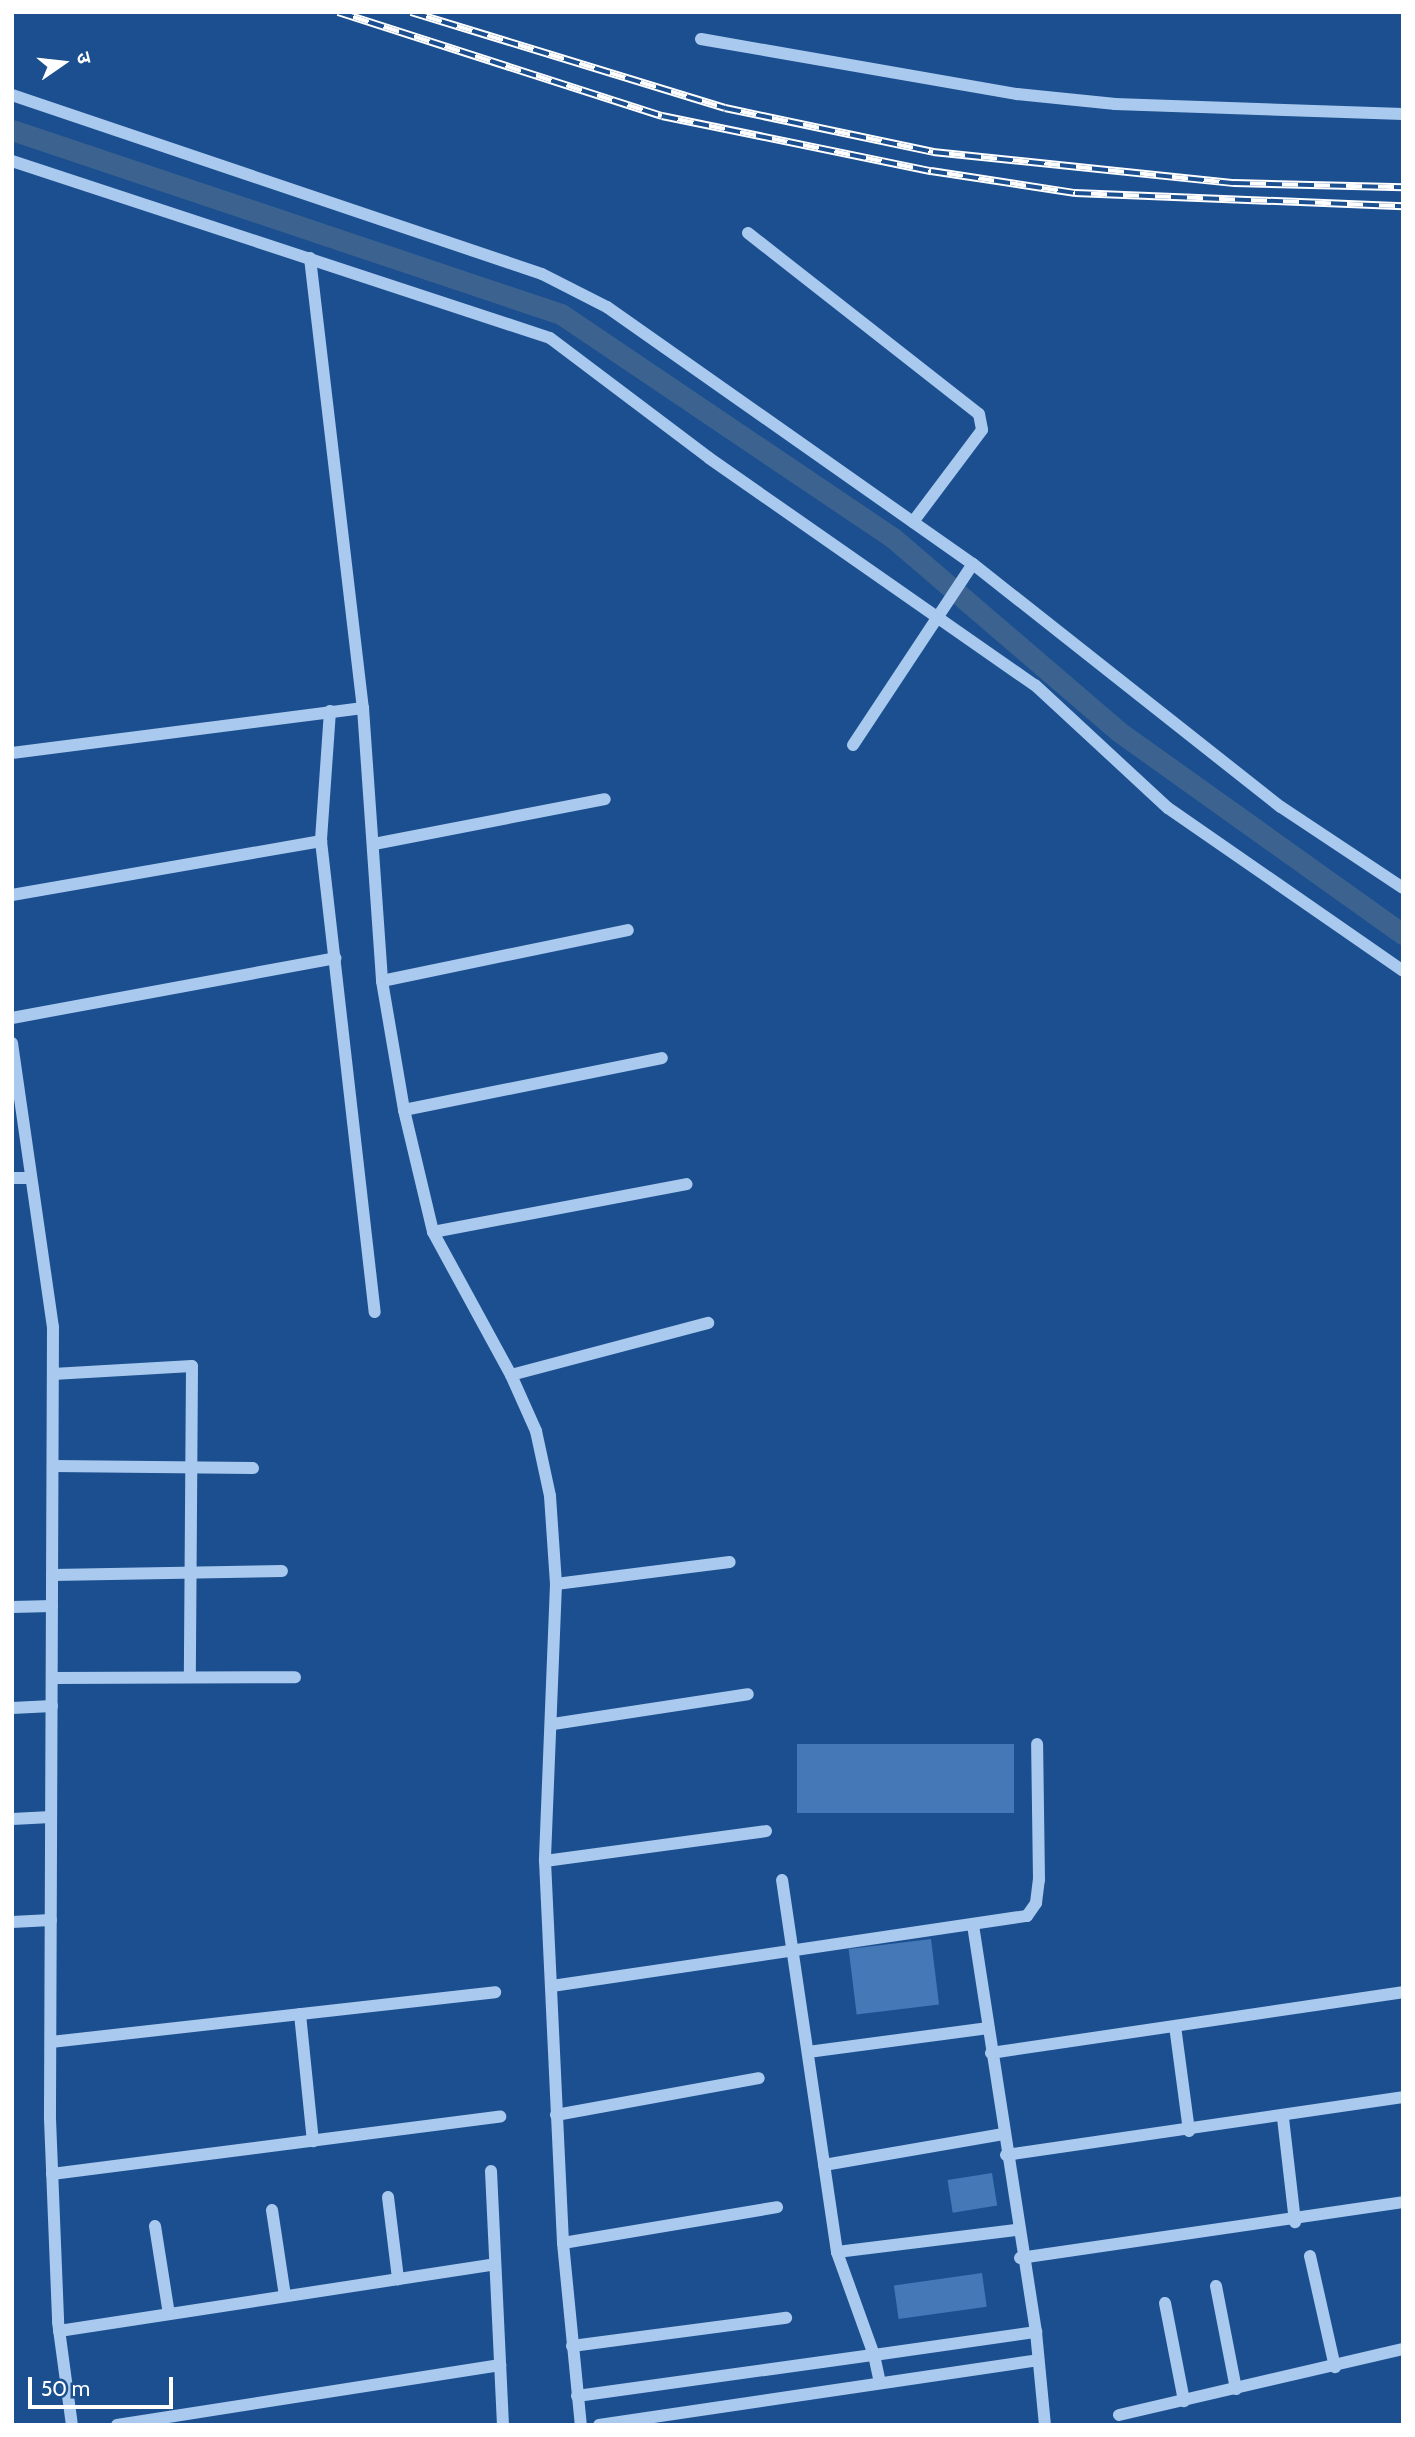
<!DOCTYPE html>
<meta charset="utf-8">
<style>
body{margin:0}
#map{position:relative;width:1415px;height:2437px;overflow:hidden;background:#1b4f8f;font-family:Cabin,"Noto Sans Devanagari",sans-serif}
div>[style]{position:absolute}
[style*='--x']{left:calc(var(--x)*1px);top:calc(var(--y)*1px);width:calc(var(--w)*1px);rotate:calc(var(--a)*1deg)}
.canal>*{height:21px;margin:-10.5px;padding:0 10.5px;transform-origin:10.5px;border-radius:10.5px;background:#3c6290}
.building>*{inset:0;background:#4478b7;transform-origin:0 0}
.minor>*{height:12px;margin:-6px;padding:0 6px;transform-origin:6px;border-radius:6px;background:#a9c9ee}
.rail>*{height:8px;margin-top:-4px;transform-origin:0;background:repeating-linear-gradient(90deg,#1b4f8f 0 16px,#fff 0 32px);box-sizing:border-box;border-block:2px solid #fff}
span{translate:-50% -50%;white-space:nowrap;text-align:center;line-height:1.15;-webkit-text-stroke:5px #1b4f8f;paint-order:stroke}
.frame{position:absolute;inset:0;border:14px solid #fff;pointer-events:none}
.north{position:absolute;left:28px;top:28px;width:70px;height:70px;-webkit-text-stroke:5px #1b4f8f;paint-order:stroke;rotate:76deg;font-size:19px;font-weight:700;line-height:28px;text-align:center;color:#fff}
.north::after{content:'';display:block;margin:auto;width:24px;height:32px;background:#fff;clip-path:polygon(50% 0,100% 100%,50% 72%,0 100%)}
.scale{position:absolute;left:28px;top:2377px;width:145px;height:32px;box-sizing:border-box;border:4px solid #fff;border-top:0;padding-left:9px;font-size:21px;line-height:24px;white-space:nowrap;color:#fff;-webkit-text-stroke:5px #1b4f8f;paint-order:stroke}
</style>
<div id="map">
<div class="canal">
<div style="--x:12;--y:130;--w:579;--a:18.53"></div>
<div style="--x:561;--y:314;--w:399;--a:34"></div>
<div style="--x:892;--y:537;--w:298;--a:40.6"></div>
<div style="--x:1118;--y:731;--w:350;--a:35.5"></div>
</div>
<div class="building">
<div style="left:797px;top:1744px;width:217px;height:69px"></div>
<div style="left:931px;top:1939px;width:66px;height:83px;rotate:83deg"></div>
<div style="left:992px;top:2173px;width:33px;height:45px;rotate:81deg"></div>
<div style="left:982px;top:2273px;width:34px;height:89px;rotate:82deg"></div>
</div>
<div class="minor">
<div style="--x:701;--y:39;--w:321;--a:9.9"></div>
<div style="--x:1017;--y:94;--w:99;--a:5.8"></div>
<div style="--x:1115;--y:104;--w:288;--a:2"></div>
<div style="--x:12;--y:95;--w:559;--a:18.66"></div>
<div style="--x:542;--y:274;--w:73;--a:26.9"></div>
<div style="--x:607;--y:307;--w:447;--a:35.1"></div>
<div style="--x:973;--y:564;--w:392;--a:38.3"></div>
<div style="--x:1281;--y:807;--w:146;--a:33.6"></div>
<div style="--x:12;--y:161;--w:566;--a:18.21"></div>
<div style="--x:550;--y:338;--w:199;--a:37"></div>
<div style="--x:709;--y:458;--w:397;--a:34.9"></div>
<div style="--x:1035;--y:685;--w:181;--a:42.8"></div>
<div style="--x:1168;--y:808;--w:286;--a:34.7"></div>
<div style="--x:748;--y:233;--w:293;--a:38.1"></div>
<div style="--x:979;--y:414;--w:16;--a:79"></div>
<div style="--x:982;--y:430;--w:115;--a:126.9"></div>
<div style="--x:310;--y:258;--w:453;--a:83.3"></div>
<div style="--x:363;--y:708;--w:274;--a:86"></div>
<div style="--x:382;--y:981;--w:131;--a:80.3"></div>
<div style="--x:404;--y:1110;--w:125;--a:76.6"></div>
<div style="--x:433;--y:1232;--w:163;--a:61.4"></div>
<div style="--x:511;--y:1375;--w:61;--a:65.9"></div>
<div style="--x:536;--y:1431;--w:66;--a:77.8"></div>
<div style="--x:550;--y:1496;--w:88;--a:86.1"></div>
<div style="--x:556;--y:1584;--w:277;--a:92.3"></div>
<div style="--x:545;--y:1861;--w:382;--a:87.3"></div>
<div style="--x:563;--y:2243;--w:183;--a:84.4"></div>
<div style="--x:330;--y:711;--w:130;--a:94"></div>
<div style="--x:321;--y:841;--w:474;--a:83.5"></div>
<div style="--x:853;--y:745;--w:217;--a:-56.5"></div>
<div style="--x:12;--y:753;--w:354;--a:-7.3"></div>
<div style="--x:374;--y:844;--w:235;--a:-11"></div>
<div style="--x:12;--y:895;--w:314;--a:-9.9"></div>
<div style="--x:382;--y:981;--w:251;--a:-11.7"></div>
<div style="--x:12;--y:1018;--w:329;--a:-10.5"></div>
<div style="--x:12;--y:1043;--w:287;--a:81.8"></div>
<div style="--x:53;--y:1327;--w:792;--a:90.22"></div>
<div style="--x:50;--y:2119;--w:203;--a:87.7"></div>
<div style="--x:58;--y:2322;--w:104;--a:82.3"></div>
<div style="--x:404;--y:1110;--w:263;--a:-11.4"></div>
<div style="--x:12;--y:1178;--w:19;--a:0"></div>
<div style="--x:433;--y:1232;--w:258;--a:-10.7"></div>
<div style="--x:53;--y:1374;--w:139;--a:-3.3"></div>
<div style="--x:192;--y:1366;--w:311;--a:90.4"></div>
<div style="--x:511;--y:1375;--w:204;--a:-14.8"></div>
<div style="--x:53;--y:1466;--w:200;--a:0.6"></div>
<div style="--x:52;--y:1575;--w:230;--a:-1"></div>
<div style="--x:556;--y:1584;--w:175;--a:-7.2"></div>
<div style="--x:12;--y:1607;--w:40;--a:-1.4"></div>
<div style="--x:52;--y:1678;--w:243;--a:-0.2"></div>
<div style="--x:12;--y:1708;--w:40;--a:-2.9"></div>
<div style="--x:553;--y:1724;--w:197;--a:-8.7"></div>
<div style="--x:12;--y:1819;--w:39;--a:-3"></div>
<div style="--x:545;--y:1861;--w:223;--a:-7.7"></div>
<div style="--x:12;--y:1922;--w:39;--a:-3"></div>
<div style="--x:552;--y:1986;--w:480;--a:-8.4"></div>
<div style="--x:1027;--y:1916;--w:16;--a:-55"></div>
<div style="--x:1036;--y:1903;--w:23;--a:-83"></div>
<div style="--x:1039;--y:1880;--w:136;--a:-90.8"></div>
<div style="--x:300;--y:2014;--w:128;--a:84.2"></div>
<div style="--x:1175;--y:2026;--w:106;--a:82.4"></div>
<div style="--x:51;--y:2042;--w:447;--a:-6.4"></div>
<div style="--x:808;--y:2052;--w:182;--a:-7.6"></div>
<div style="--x:991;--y:2053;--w:416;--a:-8.4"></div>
<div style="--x:556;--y:2115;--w:206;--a:-10.3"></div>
<div style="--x:1283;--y:2118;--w:105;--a:83.4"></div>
<div style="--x:1006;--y:2155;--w:401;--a:-8.3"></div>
<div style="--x:824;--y:2165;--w:182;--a:-9.8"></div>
<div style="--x:491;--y:2171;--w:254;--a:87.3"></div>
<div style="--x:52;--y:2174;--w:452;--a:-7.3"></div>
<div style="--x:388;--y:2197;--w:83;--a:83"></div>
<div style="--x:272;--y:2210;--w:87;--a:81.4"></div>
<div style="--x:155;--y:2226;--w:89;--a:81"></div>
<div style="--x:563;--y:2243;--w:217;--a:-9.5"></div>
<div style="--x:837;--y:2252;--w:180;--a:-7"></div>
<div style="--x:1310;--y:2256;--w:114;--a:77.3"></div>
<div style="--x:1020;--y:2258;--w:387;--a:-8.3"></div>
<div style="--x:1216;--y:2286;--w:105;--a:79"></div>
<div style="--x:1165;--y:2303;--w:100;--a:79"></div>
<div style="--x:59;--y:2331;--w:441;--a:-8.7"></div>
<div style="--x:1036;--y:2332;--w:93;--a:84.5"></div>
<div style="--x:572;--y:2346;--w:216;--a:-7.5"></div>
<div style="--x:880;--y:2383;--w:29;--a:-102"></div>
<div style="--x:874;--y:2355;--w:164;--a:-8.1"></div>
<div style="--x:1036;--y:2332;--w:411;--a:-98.8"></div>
<div style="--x:577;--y:2396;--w:300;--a:-7.9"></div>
<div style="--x:874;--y:2355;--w:109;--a:-109.8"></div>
<div style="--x:837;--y:2252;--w:376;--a:-98.4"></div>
<div style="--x:1119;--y:2415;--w:292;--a:-13.1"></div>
<div style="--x:117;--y:2425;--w:388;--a:-8.9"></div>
<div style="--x:599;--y:2425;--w:444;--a:-8.4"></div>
</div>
<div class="rail">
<div style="--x:338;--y:12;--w:340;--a:17.8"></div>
<div style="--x:662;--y:116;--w:275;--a:11.6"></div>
<div style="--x:931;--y:171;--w:146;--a:8.7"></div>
<div style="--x:1075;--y:193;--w:328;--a:2.3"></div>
<div style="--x:411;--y:12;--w:328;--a:17"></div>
<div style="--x:725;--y:108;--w:213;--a:11.9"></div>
<div style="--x:933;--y:152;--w:303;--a:5.9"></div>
<div style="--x:1234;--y:183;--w:169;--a:1.4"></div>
</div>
<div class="frame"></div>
<div class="north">उ</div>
<div class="scale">50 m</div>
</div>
